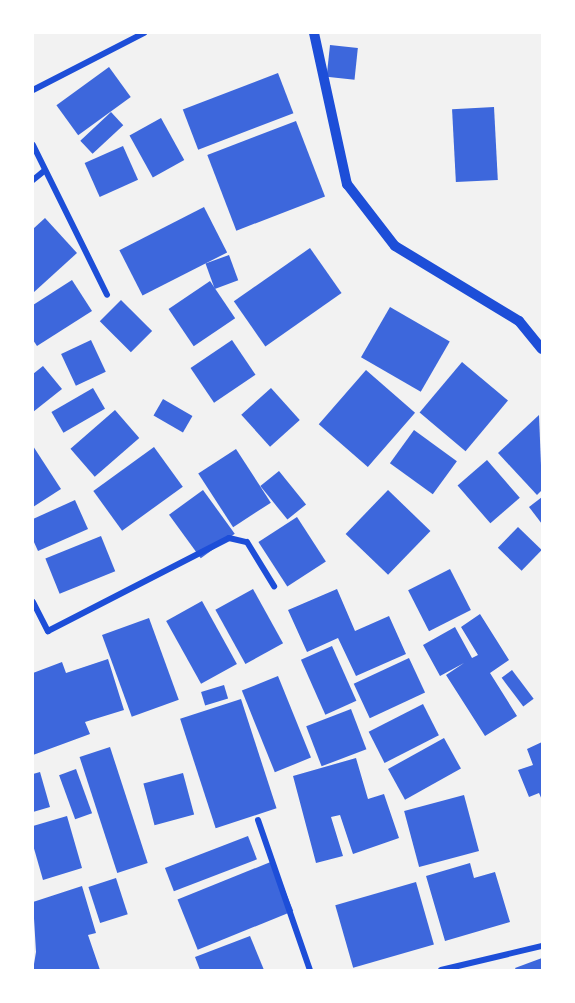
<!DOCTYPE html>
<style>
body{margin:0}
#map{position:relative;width:575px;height:1003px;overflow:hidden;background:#f2f2f2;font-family:Lato,sans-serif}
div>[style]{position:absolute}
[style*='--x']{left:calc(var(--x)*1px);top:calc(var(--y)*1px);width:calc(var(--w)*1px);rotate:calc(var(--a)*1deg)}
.building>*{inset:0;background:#3d67dc;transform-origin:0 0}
.minor>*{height:6px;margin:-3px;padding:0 3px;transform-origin:3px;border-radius:3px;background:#1d4ed8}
.tertiary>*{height:10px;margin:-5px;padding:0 5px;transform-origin:5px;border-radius:5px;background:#1d4ed8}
span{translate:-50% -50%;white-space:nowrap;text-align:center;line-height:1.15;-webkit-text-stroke:6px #fff;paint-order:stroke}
.frame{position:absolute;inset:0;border:34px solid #fff;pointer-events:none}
</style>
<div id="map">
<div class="building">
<div style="left:330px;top:45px;width:28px;height:32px;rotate:6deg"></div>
<div style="left:109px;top:67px;width:37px;height:65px;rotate:54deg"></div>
<div style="left:278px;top:73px;width:43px;height:102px;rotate:69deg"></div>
<div style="left:494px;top:107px;width:73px;height:42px;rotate:87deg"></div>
<div style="left:111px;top:112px;width:18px;height:42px;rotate:47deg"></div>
<div style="left:161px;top:118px;width:48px;height:36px;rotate:61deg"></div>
<div style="left:296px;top:121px;width:81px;height:95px;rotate:69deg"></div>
<div style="left:123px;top:146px;width:37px;height:42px;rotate:66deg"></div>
<div style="left:204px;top:207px;width:51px;height:95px;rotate:63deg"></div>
<div style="clip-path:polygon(45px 218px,77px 253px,33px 293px,33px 229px)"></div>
<div style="left:310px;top:248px;width:55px;height:93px;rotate:55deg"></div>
<div style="left:229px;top:255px;width:27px;height:25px;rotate:70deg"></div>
<div style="clip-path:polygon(72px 280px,92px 311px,37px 346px,33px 340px,33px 305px)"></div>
<div style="left:210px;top:281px;width:45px;height:50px;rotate:56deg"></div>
<div style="left:121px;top:300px;width:44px;height:30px;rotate:45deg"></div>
<div style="left:390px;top:307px;width:69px;height:58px;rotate:30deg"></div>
<div style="left:91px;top:340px;width:35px;height:33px;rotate:65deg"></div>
<div style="left:232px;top:340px;width:42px;height:50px;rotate:56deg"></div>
<div style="left:462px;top:362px;width:60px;height:66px;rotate:40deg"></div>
<div style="clip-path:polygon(43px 366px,62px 389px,33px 412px,33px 374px)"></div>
<div style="left:366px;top:370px;width:65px;height:72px;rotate:41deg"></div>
<div style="left:93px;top:388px;width:24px;height:48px;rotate:60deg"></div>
<div style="left:271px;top:388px;width:43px;height:40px;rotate:48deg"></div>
<div style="left:163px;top:399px;width:34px;height:19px;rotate:30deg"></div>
<div style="left:115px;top:410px;width:37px;height:59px;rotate:49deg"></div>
<div style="clip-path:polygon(539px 415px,542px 490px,537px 495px,498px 453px)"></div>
<div style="left:414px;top:430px;width:53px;height:41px;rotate:36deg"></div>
<div style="clip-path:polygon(33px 446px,61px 489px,33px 507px)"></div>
<div style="left:154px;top:447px;width:49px;height:75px;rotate:54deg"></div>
<div style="left:236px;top:449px;width:64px;height:45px;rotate:57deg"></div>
<div style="left:487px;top:460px;width:50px;height:39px;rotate:49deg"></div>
<div style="left:279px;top:471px;width:43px;height:24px;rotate:51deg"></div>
<div style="left:203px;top:490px;width:54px;height:42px;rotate:54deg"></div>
<div style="left:388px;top:490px;width:59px;height:61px;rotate:44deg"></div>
<div style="clip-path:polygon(542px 497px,542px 524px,529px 507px)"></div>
<div style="clip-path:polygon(75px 500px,88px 529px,38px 551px,33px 540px,33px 519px)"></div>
<div style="left:297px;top:517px;width:53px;height:46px;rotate:57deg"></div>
<div style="left:518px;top:527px;width:33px;height:29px;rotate:44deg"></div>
<div style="left:101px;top:536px;width:38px;height:60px;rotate:68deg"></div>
<div style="left:450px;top:569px;width:46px;height:47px;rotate:63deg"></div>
<div style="left:253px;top:589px;width:62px;height:43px;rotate:61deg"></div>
<div style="clip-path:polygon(337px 589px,355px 631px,389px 616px,406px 654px,356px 676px,338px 638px,307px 652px,288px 610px)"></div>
<div style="left:202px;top:601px;width:72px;height:41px;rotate:61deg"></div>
<div style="clip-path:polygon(480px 614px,509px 660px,490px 673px,517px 716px,485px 736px,446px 675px,464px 663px,440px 676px,423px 645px,455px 627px,472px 658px,478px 655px,461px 627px)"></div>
<div style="left:149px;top:618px;width:87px;height:50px;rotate:70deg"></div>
<div style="left:332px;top:646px;width:60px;height:34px;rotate:66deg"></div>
<div style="left:409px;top:658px;width:38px;height:61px;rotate:65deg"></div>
<div style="clip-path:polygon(108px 659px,124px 710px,85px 722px,90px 734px,33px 755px,33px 673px,62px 662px,66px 673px)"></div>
<div style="left:512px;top:670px;width:36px;height:13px;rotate:53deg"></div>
<div style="left:278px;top:676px;width:88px;height:39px;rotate:68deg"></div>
<div style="left:224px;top:685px;width:14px;height:24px;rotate:73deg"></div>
<div style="left:241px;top:699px;width:115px;height:64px;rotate:72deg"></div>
<div style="left:423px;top:704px;width:35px;height:61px;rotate:63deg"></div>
<div style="left:351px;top:709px;width:43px;height:48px;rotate:69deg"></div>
<div style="left:444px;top:738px;width:35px;height:64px;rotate:61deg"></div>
<div style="clip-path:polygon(542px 742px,542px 800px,539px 793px,529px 797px,518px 770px,533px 765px,527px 749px)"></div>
<div style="left:110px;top:747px;width:122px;height:32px;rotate:72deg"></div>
<div style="clip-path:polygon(356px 758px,368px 799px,384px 794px,399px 838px,353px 854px,340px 815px,331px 817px,343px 856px,316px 863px,293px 776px)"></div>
<div style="left:76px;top:769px;width:47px;height:18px;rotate:70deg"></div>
<div style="clip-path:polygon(40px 772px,50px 807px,33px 812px,33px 774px)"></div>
<div style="left:183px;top:773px;width:43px;height:41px;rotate:75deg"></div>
<div style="left:464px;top:795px;width:58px;height:62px;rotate:75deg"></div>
<div style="clip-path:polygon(67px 816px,82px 868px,43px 880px,33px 845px,33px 826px)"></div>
<div style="left:248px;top:836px;width:25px;height:89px;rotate:69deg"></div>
<div style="left:273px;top:861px;width:54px;height:103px;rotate:68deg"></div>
<div style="clip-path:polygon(470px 863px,474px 878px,495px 872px,510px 922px,445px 941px,426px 876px)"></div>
<div style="left:116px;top:878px;width:38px;height:29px;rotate:72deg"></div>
<div style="left:416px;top:882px;width:65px;height:84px;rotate:74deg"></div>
<div style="clip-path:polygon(82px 886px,96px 933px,88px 935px,100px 970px,33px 970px,36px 952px,33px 902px)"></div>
<div style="clip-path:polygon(250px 936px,264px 970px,200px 970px,195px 957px)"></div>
<div style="clip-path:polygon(542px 958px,542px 970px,516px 970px,515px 968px)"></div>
</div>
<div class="minor">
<div style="--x:33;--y:90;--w:125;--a:-27.2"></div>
<div style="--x:33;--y:145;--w:167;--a:63.7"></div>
<div style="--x:33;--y:180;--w:14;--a:-39"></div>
<div style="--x:33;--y:602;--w:33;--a:63"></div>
<div style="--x:48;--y:631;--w:203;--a:-27.2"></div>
<div style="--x:229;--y:538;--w:18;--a:13"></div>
<div style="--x:247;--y:542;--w:52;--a:58.5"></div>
<div style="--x:258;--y:820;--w:159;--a:70.9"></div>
<div style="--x:441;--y:970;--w:104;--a:-13.4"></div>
</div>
<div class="tertiary">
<div style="--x:314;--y:33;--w:155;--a:77.7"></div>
<div style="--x:347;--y:184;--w:78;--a:52.3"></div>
<div style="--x:395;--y:246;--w:145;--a:31.2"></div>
<div style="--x:519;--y:321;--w:36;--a:51"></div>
</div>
<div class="frame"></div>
</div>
